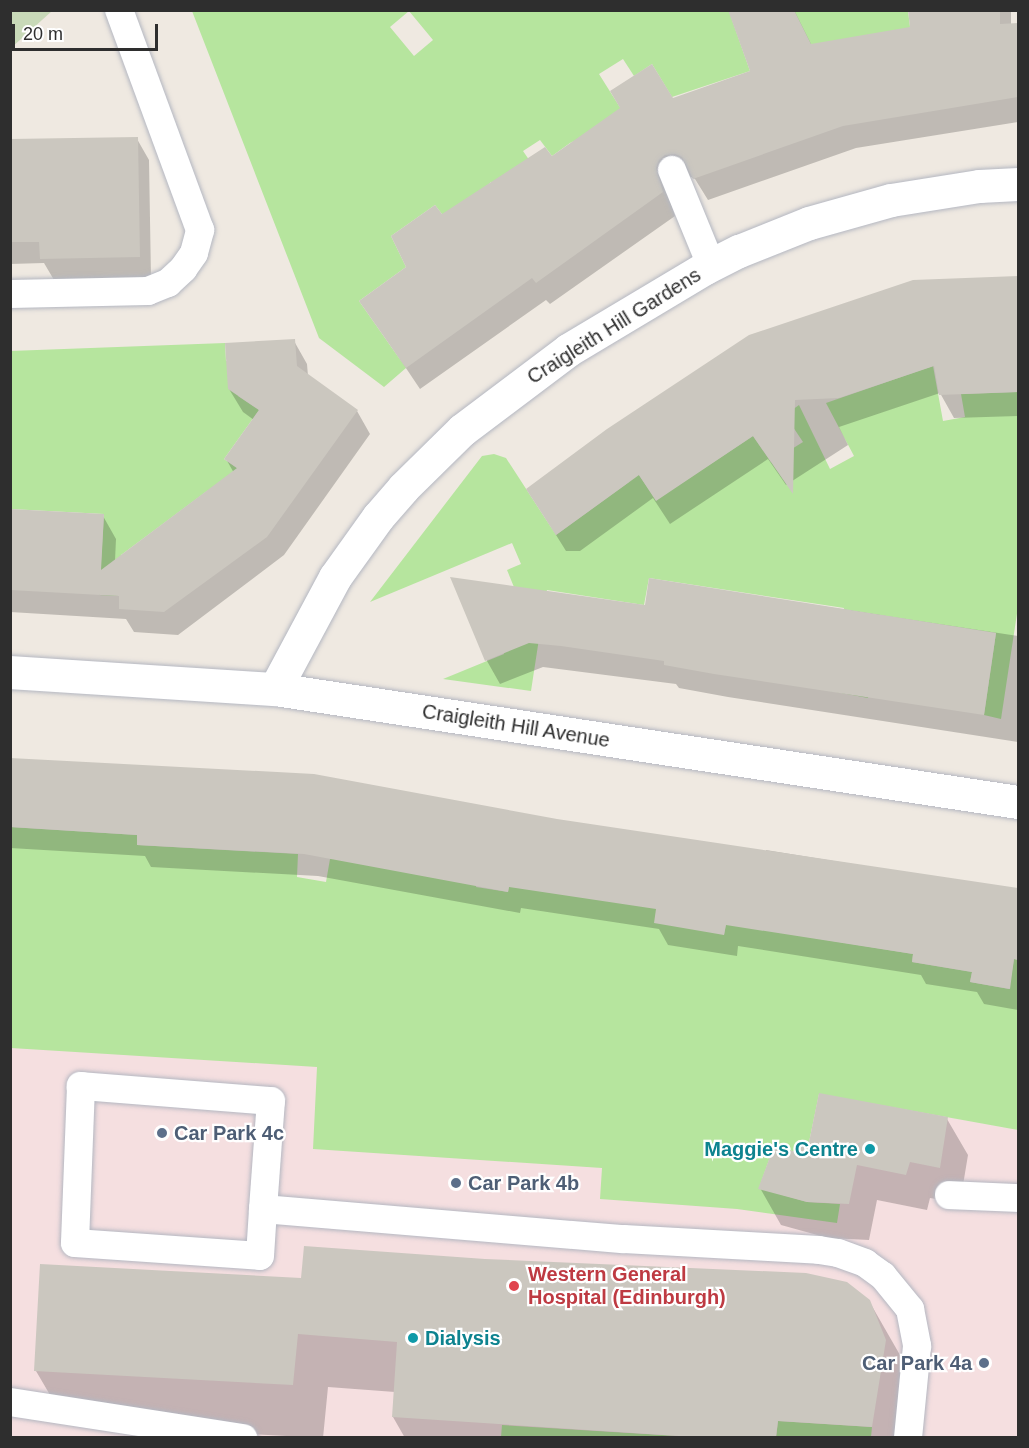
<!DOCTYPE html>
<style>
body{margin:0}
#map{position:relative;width:1029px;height:1448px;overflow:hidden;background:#efe9e1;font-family:Arial,sans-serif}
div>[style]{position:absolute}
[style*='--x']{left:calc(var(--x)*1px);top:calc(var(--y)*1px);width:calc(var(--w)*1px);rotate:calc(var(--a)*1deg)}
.medical>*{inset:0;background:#f5dfe0}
.green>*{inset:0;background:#b6e59e}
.cemetery>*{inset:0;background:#c8d9b8}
.shadow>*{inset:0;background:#0003}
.building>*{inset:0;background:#cbc7bf}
.roads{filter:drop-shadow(0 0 2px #b4b7c1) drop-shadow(0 0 2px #b4b7c1)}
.lane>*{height:28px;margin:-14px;padding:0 14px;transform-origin:14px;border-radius:14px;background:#fff}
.street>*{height:33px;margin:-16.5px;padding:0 16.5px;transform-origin:16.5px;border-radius:16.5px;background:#fff}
.dots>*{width:16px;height:16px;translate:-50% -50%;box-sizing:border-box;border:3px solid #fff;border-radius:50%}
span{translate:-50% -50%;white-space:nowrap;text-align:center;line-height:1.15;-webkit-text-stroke:4.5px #fff;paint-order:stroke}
.street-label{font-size:20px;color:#2e2e2e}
.service-label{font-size:20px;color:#4e5e75;font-weight:700}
.left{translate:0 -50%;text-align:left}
.right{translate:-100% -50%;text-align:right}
.culture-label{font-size:20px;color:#0d838f;font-weight:700}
.health-label{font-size:20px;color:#be3a42;font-weight:700}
.frame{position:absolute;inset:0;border:12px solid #2e2e2e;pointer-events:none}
.scale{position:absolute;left:12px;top:24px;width:146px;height:27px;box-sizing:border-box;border:3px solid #2e2e2e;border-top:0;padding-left:8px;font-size:18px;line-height:21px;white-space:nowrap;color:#2e2e2e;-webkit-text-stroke:4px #fff;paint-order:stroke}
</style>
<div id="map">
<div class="medical">
<div style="clip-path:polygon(10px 1006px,802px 1090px,1018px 1130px,1018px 1437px,11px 1437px)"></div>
</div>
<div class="green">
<div style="clip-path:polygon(evenodd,192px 11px,749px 11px,731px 17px,750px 71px,672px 97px,652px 64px,634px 76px,623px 59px,599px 74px,626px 117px,570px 143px,552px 156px,540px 140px,523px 151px,534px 167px,514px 213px,491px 182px,448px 222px,435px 205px,391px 236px,406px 267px,359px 301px,406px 368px,384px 387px,319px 338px,192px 11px,409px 11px,433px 40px,414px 56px,390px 27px,409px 11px)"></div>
<div style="clip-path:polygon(794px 11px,908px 11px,910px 27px,835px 127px)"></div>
<div style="clip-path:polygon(225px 343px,226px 361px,296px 358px,276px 387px,238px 396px,259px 410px,224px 459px,248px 476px,207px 491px,121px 555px,119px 596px,99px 595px,104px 514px,11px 509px,10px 351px)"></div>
<div style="clip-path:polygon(933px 366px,943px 421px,965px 417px,961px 394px,1018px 392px,1018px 607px,1001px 719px,984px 715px,996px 633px,880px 615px,868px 698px,831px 691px,844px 608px,649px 578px,644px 605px,547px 590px,546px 594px,516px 592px,507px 570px,521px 564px,512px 543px,370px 602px,482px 456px,494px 454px,506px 458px,556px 535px,629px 482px,597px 438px,608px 430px,656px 500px,753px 436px,771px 462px,803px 442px,785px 415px,799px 405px,830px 469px,854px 456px,826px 403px)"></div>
<div style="clip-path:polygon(542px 619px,531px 691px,443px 679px,504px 654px,498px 636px)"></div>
<div style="clip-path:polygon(10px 827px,137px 835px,137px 845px,298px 854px,297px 877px,326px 882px,330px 859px,481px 858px,476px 887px,508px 892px,513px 863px,649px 884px,724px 935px,730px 899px,753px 928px,913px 954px,912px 962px,972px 972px,970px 982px,1009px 989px,1014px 959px,1018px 960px,1018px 1130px,819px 1094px,808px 1147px,798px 1145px,796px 1152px,774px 1146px,759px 1188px,807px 1202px,840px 1204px,837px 1223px,737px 1209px,600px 1199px,602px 1168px,313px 1149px,317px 1067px,11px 1048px)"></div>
<div style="clip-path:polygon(778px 1421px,872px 1427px,871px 1437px,776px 1438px)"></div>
<div style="clip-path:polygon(502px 1425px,694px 1437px,501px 1437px)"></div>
</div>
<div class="cemetery">
<div style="clip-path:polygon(11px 10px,52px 10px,52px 11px,11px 48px)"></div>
</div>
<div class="shadow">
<div style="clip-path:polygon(794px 10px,812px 46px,912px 29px,909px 10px,1011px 10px,1011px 25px,1018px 25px,1018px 122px,856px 148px,708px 200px,695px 179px,689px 176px,668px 192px,675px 216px,550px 304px,546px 300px,420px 389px,361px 301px,408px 268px,442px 216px,551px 158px,673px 100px,751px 72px)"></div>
<div style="clip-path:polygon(137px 139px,149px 160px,151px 278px,54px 280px,44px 263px,10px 264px,10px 140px)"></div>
<div style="clip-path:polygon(1018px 278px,1018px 416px,954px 418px,940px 393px,839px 427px,848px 445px,786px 485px,768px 459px,670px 524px,653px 498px,580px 551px,566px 551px,528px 490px,913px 282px)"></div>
<div style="clip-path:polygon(294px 341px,307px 364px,308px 376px,357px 411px,370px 434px,284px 555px,178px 635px,134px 632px,126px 619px,10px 612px,10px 510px,103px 516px,116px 539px,115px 561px,234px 473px,226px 459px,254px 420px,243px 412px,229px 389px)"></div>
<div style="clip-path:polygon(453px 579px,646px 606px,650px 580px,1018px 636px,1018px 742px,728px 697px,679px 688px,676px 684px,543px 667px,500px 684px,487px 661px)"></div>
<div style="clip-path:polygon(10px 759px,557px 820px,766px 853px,766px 850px,1018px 891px,1018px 1010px,984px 1004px,977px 992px,926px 984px,921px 975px,738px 946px,737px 956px,668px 945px,659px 929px,521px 908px,520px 913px,318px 876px,151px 867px,145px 856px,10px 848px)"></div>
<div style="clip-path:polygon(947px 1119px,968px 1155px,960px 1203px,930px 1198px,927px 1210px,877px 1200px,869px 1240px,828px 1238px,781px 1225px,760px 1188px,798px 1153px,809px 1148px)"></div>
<div style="clip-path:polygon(303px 1280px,869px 1301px,900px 1355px,916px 1395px,909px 1438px,405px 1438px,393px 1417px,395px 1392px,328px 1387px,323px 1438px,67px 1424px,36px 1371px)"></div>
</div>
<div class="building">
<div style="clip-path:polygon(728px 10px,794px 10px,811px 44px,910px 27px,908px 10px,1000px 10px,1000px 24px,1018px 23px,1018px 97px,843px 126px,693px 179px,682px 157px,675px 154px,665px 155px,659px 160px,656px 168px,663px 192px,536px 283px,532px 278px,406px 368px,359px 301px,406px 267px,391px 236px,435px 205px,442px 214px,545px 147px,552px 156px,620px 108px,610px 91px,652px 64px,673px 98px,750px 71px)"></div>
<div style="clip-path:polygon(138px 137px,140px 257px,40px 259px,39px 242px,10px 242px,10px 139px)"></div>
<div style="clip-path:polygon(1018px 276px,1018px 392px,939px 395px,934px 366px,839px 398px,795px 400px,793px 494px,753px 436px,656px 501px,639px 475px,556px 535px,526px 489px,607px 429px,749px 335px,913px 280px)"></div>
<div style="clip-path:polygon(295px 339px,297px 366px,358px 410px,267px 537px,164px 612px,119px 609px,119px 596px,10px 590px,10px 509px,104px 514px,101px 570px,237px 468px,224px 459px,259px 410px,228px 389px,225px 343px)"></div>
<div style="clip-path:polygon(450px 577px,645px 605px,649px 578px,996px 633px,984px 715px,714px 674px,664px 665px,664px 661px,561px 646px,529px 643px,485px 661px)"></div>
<div style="clip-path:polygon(10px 758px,314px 774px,557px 819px,1018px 888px,1018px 960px,1014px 959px,1010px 989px,970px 982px,972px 972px,912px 962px,913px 954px,726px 925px,724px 935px,654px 923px,656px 909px,509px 887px,508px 892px,304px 854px,137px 845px,137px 835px,10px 827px)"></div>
<div style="clip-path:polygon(819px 1093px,948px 1117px,940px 1168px,910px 1162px,906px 1175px,857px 1165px,849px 1204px,807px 1202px,758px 1189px,774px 1146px,796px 1152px,798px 1145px,808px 1147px)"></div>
<div style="clip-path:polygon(304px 1246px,485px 1259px,806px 1273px,847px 1282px,870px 1300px,886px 1340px,872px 1427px,778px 1421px,776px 1437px,694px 1437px,392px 1417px,397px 1342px,298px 1334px,293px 1385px,34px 1371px,40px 1264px,301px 1278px)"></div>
</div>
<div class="roads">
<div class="lane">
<div style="--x:672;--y:170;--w:103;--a:67.7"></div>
<div style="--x:10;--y:294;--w:138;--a:-1.2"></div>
<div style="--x:148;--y:291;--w:22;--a:-22"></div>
<div style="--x:168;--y:283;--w:21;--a:-43"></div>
<div style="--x:183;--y:269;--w:19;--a:-55"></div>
<div style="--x:194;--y:253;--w:24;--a:-75"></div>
<div style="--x:200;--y:230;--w:234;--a:-110.2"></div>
<div style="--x:949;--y:1195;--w:69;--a:2.5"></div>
<div style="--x:263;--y:1209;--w:108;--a:-85.8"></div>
<div style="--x:271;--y:1101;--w:191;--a:-175.5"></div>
<div style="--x:81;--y:1086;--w:157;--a:92.2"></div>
<div style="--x:75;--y:1243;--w:185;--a:4"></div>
<div style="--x:260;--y:1256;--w:47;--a:-86.3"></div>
<div style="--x:263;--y:1209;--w:362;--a:4.8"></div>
<div style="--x:624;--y:1239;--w:195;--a:3.2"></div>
<div style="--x:819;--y:1250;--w:19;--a:9"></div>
<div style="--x:838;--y:1253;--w:29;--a:20"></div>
<div style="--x:865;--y:1263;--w:22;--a:36"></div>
<div style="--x:883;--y:1276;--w:43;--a:50.7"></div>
<div style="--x:910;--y:1309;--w:38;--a:79"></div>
<div style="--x:917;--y:1346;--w:92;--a:95.6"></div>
<div style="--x:10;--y:1402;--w:236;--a:8.8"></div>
</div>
<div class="street">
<div style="--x:10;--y:672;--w:266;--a:3.7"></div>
<div style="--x:275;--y:689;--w:752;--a:8.65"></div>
<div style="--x:275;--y:689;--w:127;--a:-61.8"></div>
<div style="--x:335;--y:577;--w:74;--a:-54.4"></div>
<div style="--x:378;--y:517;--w:38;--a:-49"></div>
<div style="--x:403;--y:488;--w:83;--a:-44.5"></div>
<div style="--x:462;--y:430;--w:133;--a:-37"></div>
<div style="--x:568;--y:350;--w:160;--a:-30.9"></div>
<div style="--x:705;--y:268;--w:38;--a:-27"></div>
<div style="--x:739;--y:251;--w:75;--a:-21.8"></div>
<div style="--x:809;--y:223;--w:85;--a:-15.7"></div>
<div style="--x:891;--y:200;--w:89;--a:-9"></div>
<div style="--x:979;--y:186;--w:39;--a:-3"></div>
</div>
</div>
<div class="dots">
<div style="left:162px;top:1133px;background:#5c6f8a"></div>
<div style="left:870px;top:1149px;background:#0f9aa8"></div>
<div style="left:456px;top:1183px;background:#5c6f8a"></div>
<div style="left:514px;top:1286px;background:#e0444e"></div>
<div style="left:413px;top:1338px;background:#0f9aa8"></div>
<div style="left:984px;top:1363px;background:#5c6f8a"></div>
</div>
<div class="street-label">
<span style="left:614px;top:326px;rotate:-32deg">Craigleith Hill Gardens</span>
<span style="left:516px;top:726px;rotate:9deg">Craigleith Hill Avenue</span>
</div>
<div class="service-label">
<span class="left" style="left:174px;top:1133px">Car Park 4c</span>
<span class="left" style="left:468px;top:1183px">Car Park 4b</span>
<span class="right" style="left:972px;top:1363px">Car Park 4a</span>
</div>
<div class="culture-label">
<span class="right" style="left:858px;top:1149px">Maggie's Centre</span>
<span class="left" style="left:425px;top:1338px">Dialysis</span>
</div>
<div class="health-label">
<span class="left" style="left:528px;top:1286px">Western General<br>Hospital (Edinburgh)</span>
</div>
<div class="frame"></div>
<div class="scale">20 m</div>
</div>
